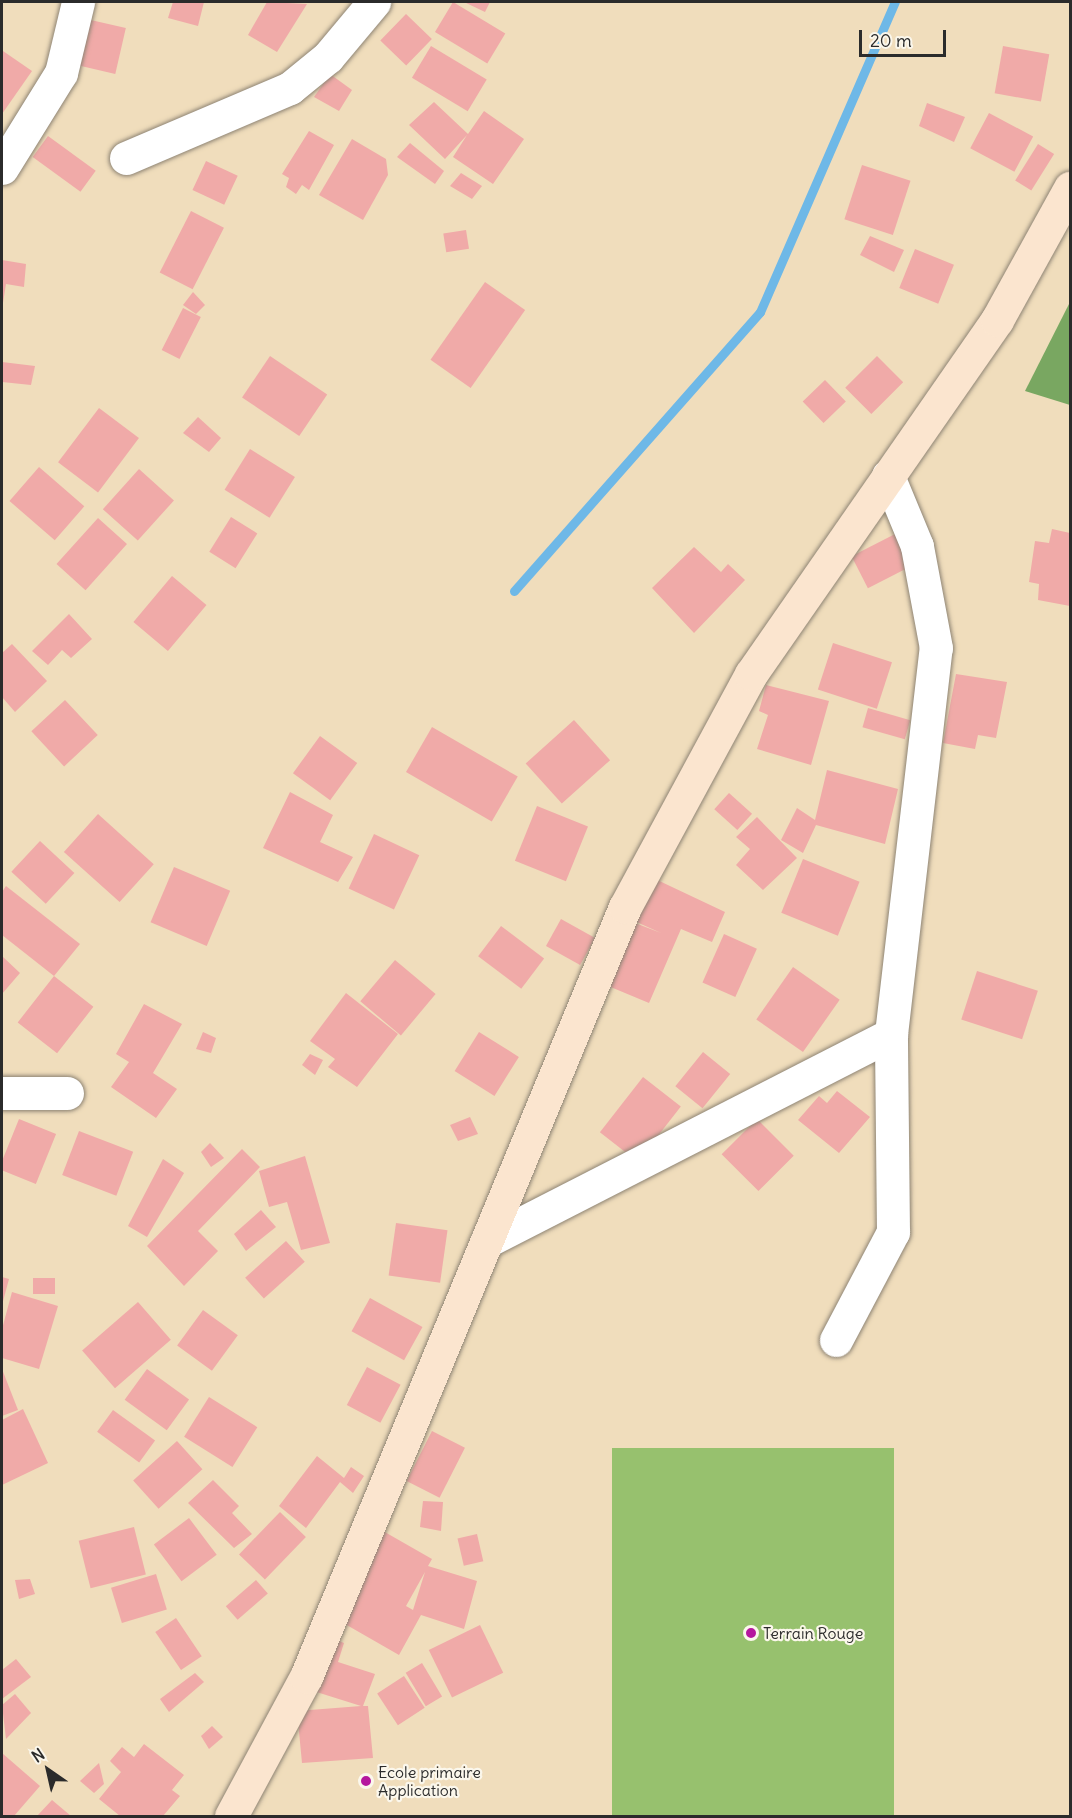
<!DOCTYPE html>
<style>
body{margin:0}
#map{position:relative;width:1072px;height:1818px;overflow:hidden;background:#f0ddbc;font-family:Delius,sans-serif}
div>[style]{position:absolute}
[style*='--x']{left:calc(var(--x)*1px);top:calc(var(--y)*1px);width:calc(var(--w)*1px);rotate:calc(var(--a)*1deg)}
.green>*{inset:0;background:#97c16e;transform-origin:0 0}
.forest>*{inset:0;background:#79a761}
.stream>*{height:9px;margin:-4.5px;padding:0 4.5px;transform-origin:4.5px;border-radius:4.5px;background:#6eb8e7}
.building>*{inset:0;background:#f0aaa8;transform-origin:0 0}
.roads{filter:drop-shadow(0 0 2px #8e8474) drop-shadow(0 0 2px #8e8474)}
.street>*{height:33px;margin:-16.5px;padding:0 16.5px;transform-origin:16.5px;border-radius:16.5px;background:#fff}
.secondary>*{height:33px;margin:-16.5px;padding:0 16.5px;transform-origin:16.5px;border-radius:16.5px;background:#fbe5cf}
.dots>*{width:16px;height:16px;translate:-50% -50%;box-sizing:border-box;border:3px solid #fbf7ec;border-radius:50%}
span{translate:-50% -50%;white-space:nowrap;text-align:center;line-height:1.15;-webkit-text-stroke:4.5px #fbf7ec;paint-order:stroke}
.poi-label{font-size:16px;color:#2b2b2b}
.left{translate:0 -50%;text-align:left}
.frame{position:absolute;inset:0;border:3px solid #2b2b2b;pointer-events:none}
.north{position:absolute;left:18px;top:1740px;width:60px;height:60px;-webkit-text-stroke:4px #fbf7ec;paint-order:stroke;rotate:326deg;font-size:16px;font-weight:700;line-height:24px;text-align:center;color:#2b2b2b}
.north::after{content:'';display:block;margin:auto;width:21px;height:27px;background:#2b2b2b;clip-path:polygon(50% 0,100% 100%,50% 72%,0 100%)}
.scale{position:absolute;left:859px;top:30px;width:87px;height:27px;box-sizing:border-box;border:3px solid #2b2b2b;border-top:0;padding-left:8px;font-size:18px;line-height:21px;white-space:nowrap;color:#2b2b2b;-webkit-text-stroke:4px #fbf7ec;paint-order:stroke}
</style>
<div id="map">
<div class="green">
<div style="left:612px;top:1448px;width:282px;height:368px"></div>
</div>
<div class="forest">
<div style="clip-path:polygon(1070px 302px,1070px 405px,1025px 391px)"></div>
</div>
<div class="stream">
<div style="--x:514;--y:591;--w:372;--a:-48.6"></div>
<div style="--x:760;--y:312;--w:338;--a:-66.5"></div>
</div>
<div class="building">
<div style="clip-path:polygon(173px 2px,204px 2px,198px 26px,168px 18px)"></div>
<div style="clip-path:polygon(267px 2px,307px 4px,277px 52px,248px 35px)"></div>
<div style="left:453px;top:2px;width:61px;height:35px;rotate:31deg"></div>
<div style="clip-path:polygon(464px 2px,490px 2px,485px 12px)"></div>
<div style="left:406px;top:14px;width:36px;height:37px;rotate:44deg"></div>
<div style="left:82px;top:18px;width:45px;height:47px;rotate:13deg"></div>
<div style="left:431px;top:46px;width:65px;height:37px;rotate:31deg"></div>
<div style="left:1003px;top:46px;width:47px;height:48px;rotate:10deg"></div>
<div style="clip-path:polygon(3px 51px,32px 71px,2px 114px,2px 52px)"></div>
<div style="clip-path:polygon(330px 74px,352px 90px,339px 111px,314px 97px)"></div>
<div style="clip-path:polygon(434px 102px,468px 134px,484px 111px,524px 139px,493px 184px,453px 157px,467px 135px,445px 159px,409px 125px)"></div>
<div style="clip-path:polygon(927px 103px,965px 117px,954px 142px,919px 126px)"></div>
<div style="left:989px;top:113px;width:50px;height:40px;rotate:28deg"></div>
<div style="clip-path:polygon(309px 131px,334px 145px,309px 190px,302px 185px,296px 194px,286px 187px,289px 178px,282px 174px)"></div>
<div style="left:48px;top:136px;width:59px;height:26px;rotate:36deg"></div>
<div style="clip-path:polygon(352px 139px,386px 159px,388px 175px,363px 220px,319px 195px)"></div>
<div style="clip-path:polygon(410px 143px,444px 171px,435px 184px,397px 157px)"></div>
<div style="left:1038px;top:144px;width:19px;height:43px;rotate:32deg"></div>
<div style="left:206px;top:161px;width:35px;height:32px;rotate:25deg"></div>
<div style="left:862px;top:165px;width:51px;height:57px;rotate:18deg"></div>
<div style="clip-path:polygon(461px 173px,482px 186px,472px 199px,450px 186px)"></div>
<div style="left:191px;top:211px;width:37px;height:69px;rotate:27deg"></div>
<div style="left:466px;top:230px;width:19px;height:23px;rotate:81deg"></div>
<div style="clip-path:polygon(870px 236px,904px 250px,894px 272px,860px 255px)"></div>
<div style="left:915px;top:249px;width:42px;height:42px;rotate:22deg"></div>
<div style="clip-path:polygon(2px 260px,26px 264px,24px 287px,6px 284px,3px 303px)"></div>
<div style="left:485px;top:282px;width:49px;height:95px;rotate:35deg"></div>
<div style="clip-path:polygon(193px 292px,205px 305px,196px 314px,183px 305px)"></div>
<div style="left:183px;top:308px;width:20px;height:47px;rotate:27deg"></div>
<div style="left:270px;top:356px;width:69px;height:50px;rotate:34deg"></div>
<div style="left:877px;top:356px;width:37px;height:45px;rotate:45deg"></div>
<div style="clip-path:polygon(2px 362px,35px 366px,31px 385px,2px 382px)"></div>
<div style="left:825px;top:380px;width:30px;height:31px;rotate:46deg"></div>
<div style="left:99px;top:408px;width:50px;height:68px;rotate:37deg"></div>
<div style="clip-path:polygon(198px 417px,221px 438px,209px 452px,183px 433px)"></div>
<div style="left:250px;top:449px;width:53px;height:48px;rotate:32deg"></div>
<div style="left:39px;top:467px;width:60px;height:45px;rotate:41deg"></div>
<div style="left:139px;top:469px;width:47px;height:54px;rotate:42deg"></div>
<div style="left:231px;top:517px;width:31px;height:41px;rotate:32deg"></div>
<div style="left:98px;top:518px;width:39px;height:62px;rotate:42deg"></div>
<div style="clip-path:polygon(1052px 529px,1070px 533px,1070px 606px,1038px 600px,1039px 584px,1029px 582px,1035px 541px,1049px 543px)"></div>
<div style="left:897px;top:533px;width:36px;height:51px;rotate:63deg"></div>
<div style="clip-path:polygon(694px 547px,721px 572px,728px 564px,745px 580px,694px 633px,652px 588px)"></div>
<div style="left:172px;top:576px;width:45px;height:60px;rotate:40deg"></div>
<div style="clip-path:polygon(69px 614px,92px 639px,71px 658px,62px 650px,48px 665px,32px 651px)"></div>
<div style="left:833px;top:643px;width:62px;height:49px;rotate:18deg"></div>
<div style="clip-path:polygon(12px 644px,47px 681px,15px 712px,2px 697px,2px 653px)"></div>
<div style="clip-path:polygon(956px 674px,1007px 682px,996px 738px,978px 735px,975px 749px,943px 743px)"></div>
<div style="clip-path:polygon(766px 685px,829px 701px,811px 765px,757px 749px,768px 715px,759px 711px)"></div>
<div style="left:65px;top:700px;width:48px;height:46px;rotate:47deg"></div>
<div style="left:868px;top:708px;width:44px;height:20px;rotate:16deg"></div>
<div style="left:574px;top:720px;width:54px;height:65px;rotate:48deg"></div>
<div style="left:432px;top:727px;width:99px;height:52px;rotate:30deg"></div>
<div style="left:320px;top:736px;width:46px;height:46px;rotate:36deg"></div>
<div style="clip-path:polygon(827px 770px,898px 789px,885px 844px,816px 825px,803px 853px,781px 840px,797px 808px,815px 820px)"></div>
<div style="clip-path:polygon(290px 792px,333px 815px,320px 842px,353px 857px,338px 882px,263px 848px)"></div>
<div style="left:729px;top:793px;width:31px;height:22px;rotate:42deg"></div>
<div style="left:537px;top:806px;width:55px;height:59px;rotate:22deg"></div>
<div style="left:98px;top:814px;width:75px;height:51px;rotate:42deg"></div>
<div style="clip-path:polygon(757px 817px,797px 858px,763px 890px,736px 865px,750px 849px,736px 837px)"></div>
<div style="left:374px;top:834px;width:50px;height:60px;rotate:25deg"></div>
<div style="left:40px;top:841px;width:47px;height:42px;rotate:43deg"></div>
<div style="left:803px;top:859px;width:61px;height:58px;rotate:22deg"></div>
<div style="left:174px;top:867px;width:61px;height:60px;rotate:23deg"></div>
<div style="clip-path:polygon(653px 878px,725px 912px,712px 942px,681px 929px,649px 1003px,601px 983px,630px 921px,661px 933px,632px 920px)"></div>
<div style="clip-path:polygon(6px 886px,80px 944px,54px 976px,2px 935px,2px 892px)"></div>
<div style="left:561px;top:919px;width:39px;height:31px;rotate:29deg"></div>
<div style="left:501px;top:926px;width:54px;height:38px;rotate:37deg"></div>
<div style="left:724px;top:934px;width:36px;height:53px;rotate:24deg"></div>
<div style="clip-path:polygon(2px 956px,20px 973px,2px 994px)"></div>
<div style="left:395px;top:960px;width:53px;height:54px;rotate:40deg"></div>
<div style="left:793px;top:967px;width:57px;height:64px;rotate:35deg"></div>
<div style="left:977px;top:971px;width:64px;height:51px;rotate:18deg"></div>
<div style="left:54px;top:976px;width:50px;height:59px;rotate:38deg"></div>
<div style="clip-path:polygon(346px 993px,398px 1034px,357px 1087px,328px 1067px,335px 1059px,310px 1041px)"></div>
<div style="clip-path:polygon(144px 1004px,182px 1024px,153px 1073px,177px 1089px,156px 1118px,111px 1087px,129px 1062px,116px 1054px)"></div>
<div style="clip-path:polygon(203px 1032px,216px 1038px,211px 1053px,196px 1049px)"></div>
<div style="left:479px;top:1032px;width:47px;height:46px;rotate:32deg"></div>
<div style="left:703px;top:1052px;width:35px;height:44px;rotate:39deg"></div>
<div style="clip-path:polygon(310px 1054px,323px 1060px,315px 1075px,302px 1065px)"></div>
<div style="left:643px;top:1077px;width:48px;height:70px;rotate:38deg"></div>
<div style="clip-path:polygon(837px 1091px,870px 1117px,839px 1153px,798px 1120px,819px 1096px,827px 1103px)"></div>
<div style="clip-path:polygon(470px 1117px,478px 1134px,458px 1141px,450px 1125px)"></div>
<div style="left:19px;top:1119px;width:40px;height:54px;rotate:22deg"></div>
<div style="left:757px;top:1119px;width:52px;height:50px;rotate:45deg"></div>
<div style="left:79px;top:1131px;width:58px;height:47px;rotate:21deg"></div>
<div style="clip-path:polygon(210px 1143px,224px 1158px,211px 1167px,201px 1152px)"></div>
<div style="clip-path:polygon(242px 1149px,260px 1167px,198px 1231px,218px 1251px,184px 1286px,147px 1246px)"></div>
<div style="clip-path:polygon(305px 1156px,330px 1243px,301px 1250px,287px 1202px,269px 1207px,259px 1171px)"></div>
<div style="clip-path:polygon(163px 1159px,184px 1173px,147px 1237px,128px 1226px)"></div>
<div style="clip-path:polygon(261px 1210px,276px 1227px,246px 1251px,234px 1234px)"></div>
<div style="left:396px;top:1223px;width:52px;height:53px;rotate:8deg"></div>
<div style="left:286px;top:1241px;width:28px;height:55px;rotate:48deg"></div>
<div style="clip-path:polygon(2px 1277px,9px 1279px,2px 1305px)"></div>
<div style="left:33px;top:1278px;width:22px;height:16px"></div>
<div style="clip-path:polygon(12px 1292px,58px 1306px,39px 1369px,2px 1358px,2px 1329px)"></div>
<div style="left:370px;top:1298px;width:60px;height:38px;rotate:29deg"></div>
<div style="left:138px;top:1302px;width:50px;height:74px;rotate:49deg"></div>
<div style="left:203px;top:1310px;width:43px;height:44px;rotate:36deg"></div>
<div style="left:367px;top:1367px;width:38px;height:43px;rotate:28deg"></div>
<div style="clip-path:polygon(2px 1369px,18px 1410px,2px 1416px)"></div>
<div style="left:147px;top:1369px;width:52px;height:38px;rotate:36deg"></div>
<div style="left:209px;top:1397px;width:57px;height:47px;rotate:32deg"></div>
<div style="clip-path:polygon(23px 1409px,48px 1463px,2px 1485px,2px 1420px)"></div>
<div style="left:113px;top:1410px;width:52px;height:27px;rotate:36deg"></div>
<div style="left:432px;top:1431px;width:37px;height:56px;rotate:27deg"></div>
<div style="left:177px;top:1441px;width:38px;height:59px;rotate:48deg"></div>
<div style="clip-path:polygon(317px 1456px,344px 1478px,351px 1467px,364px 1476px,353px 1493px,340px 1482px,306px 1528px,279px 1506px)"></div>
<div style="clip-path:polygon(213px 1480px,239px 1506px,232px 1513px,252px 1534px,234px 1548px,188px 1503px)"></div>
<div style="clip-path:polygon(423px 1501px,443px 1502px,441px 1531px,420px 1527px)"></div>
<div style="left:280px;top:1512px;width:36px;height:59px;rotate:44deg"></div>
<div style="left:189px;top:1518px;width:46px;height:44px;rotate:53deg"></div>
<div style="left:134px;top:1527px;width:49px;height:57px;rotate:76deg"></div>
<div style="clip-path:polygon(evenodd,383px 1531px,432px 1559px,428px 1566px,477px 1581px,464px 1629px,421px 1615px,399px 1655px,338px 1620px,383px 1531px,425px 1572px,413px 1610px,406px 1606px,425px 1572px)"></div>
<div style="left:477px;top:1534px;width:28px;height:20px;rotate:77deg"></div>
<div style="left:156px;top:1574px;width:37px;height:47px;rotate:73deg"></div>
<div style="clip-path:polygon(30px 1579px,35px 1594px,19px 1599px,15px 1580px)"></div>
<div style="left:256px;top:1580px;width:18px;height:40px;rotate:49deg"></div>
<div style="left:176px;top:1618px;width:46px;height:25px;rotate:56deg"></div>
<div style="left:480px;top:1625px;width:53px;height:57px;rotate:64deg"></div>
<div style="clip-path:polygon(327px 1636px,344px 1643px,338px 1662px,375px 1674px,363px 1706px,368px 1706px,373px 1758px,302px 1763px,297px 1711px,361px 1706px,307px 1689px)"></div>
<div style="clip-path:polygon(16px 1659px,31px 1677px,2px 1699px,2px 1670px)"></div>
<div style="left:422px;top:1663px;width:39px;height:19px;rotate:59deg"></div>
<div style="clip-path:polygon(195px 1673px,204px 1682px,169px 1712px,160px 1699px)"></div>
<div style="left:404px;top:1676px;width:38px;height:32px;rotate:57deg"></div>
<div style="clip-path:polygon(15px 1694px,31px 1713px,6px 1739px,2px 1705px)"></div>
<div style="clip-path:polygon(212px 1726px,223px 1737px,209px 1749px,201px 1736px)"></div>
<div style="clip-path:polygon(144px 1744px,184px 1775px,172px 1790px,180px 1796px,163px 1816px,120px 1816px,99px 1799px,121px 1772px,110px 1761px,122px 1747px,134px 1757px)"></div>
<div style="clip-path:polygon(2px 1753px,40px 1786px,14px 1816px,2px 1816px)"></div>
<div style="clip-path:polygon(99px 1763px,104px 1784px,94px 1793px,80px 1781px)"></div>
<div style="clip-path:polygon(52px 1800px,71px 1816px,37px 1816px)"></div>
</div>
<div class="roads">
<div class="street">
<div style="--x:126;--y:158;--w:178;--a:-23.1"></div>
<div style="--x:290;--y:88;--w:49;--a:-39.2"></div>
<div style="--x:328;--y:57;--w:72;--a:-50.1"></div>
<div style="--x:2;--y:168;--w:112;--a:-58.2"></div>
<div style="--x:61;--y:73;--w:73;--a:-76.5"></div>
<div style="--x:2;--y:1093;--w:65;--a:0"></div>
<div style="--x:487;--y:1241;--w:454;--a:-27.1"></div>
<div style="--x:836;--y:1340;--w:122;--a:-62.2"></div>
<div style="--x:893;--y:1232;--w:198;--a:-90.6"></div>
<div style="--x:891;--y:1034;--w:389;--a:-83.4"></div>
<div style="--x:936;--y:648;--w:104;--a:-100.6"></div>
<div style="--x:917;--y:546;--w:76;--a:-112.5"></div>
</div>
<div class="secondary">
<div style="--x:231;--y:1816;--w:158;--a:-61.7"></div>
<div style="--x:306;--y:1677;--w:833;--a:-67.5"></div>
<div style="--x:625;--y:907;--w:265;--a:-61.6"></div>
<div style="--x:751;--y:674;--w:431;--a:-55.2"></div>
<div style="--x:997;--y:320;--w:151;--a:-61.1"></div>
</div>
</div>
<div class="dots">
<div style="left:751px;top:1633px;background:#b5179e"></div>
<div style="left:366px;top:1781px;background:#b5179e"></div>
</div>
<div class="poi-label">
<span class="left" style="left:763px;top:1633px">Terrain Rouge</span>
<span class="left" style="left:378px;top:1781px">Ecole primaire<br>Application</span>
</div>
<div class="frame"></div>
<div class="north">N</div>
<div class="scale">20 m</div>
</div>
